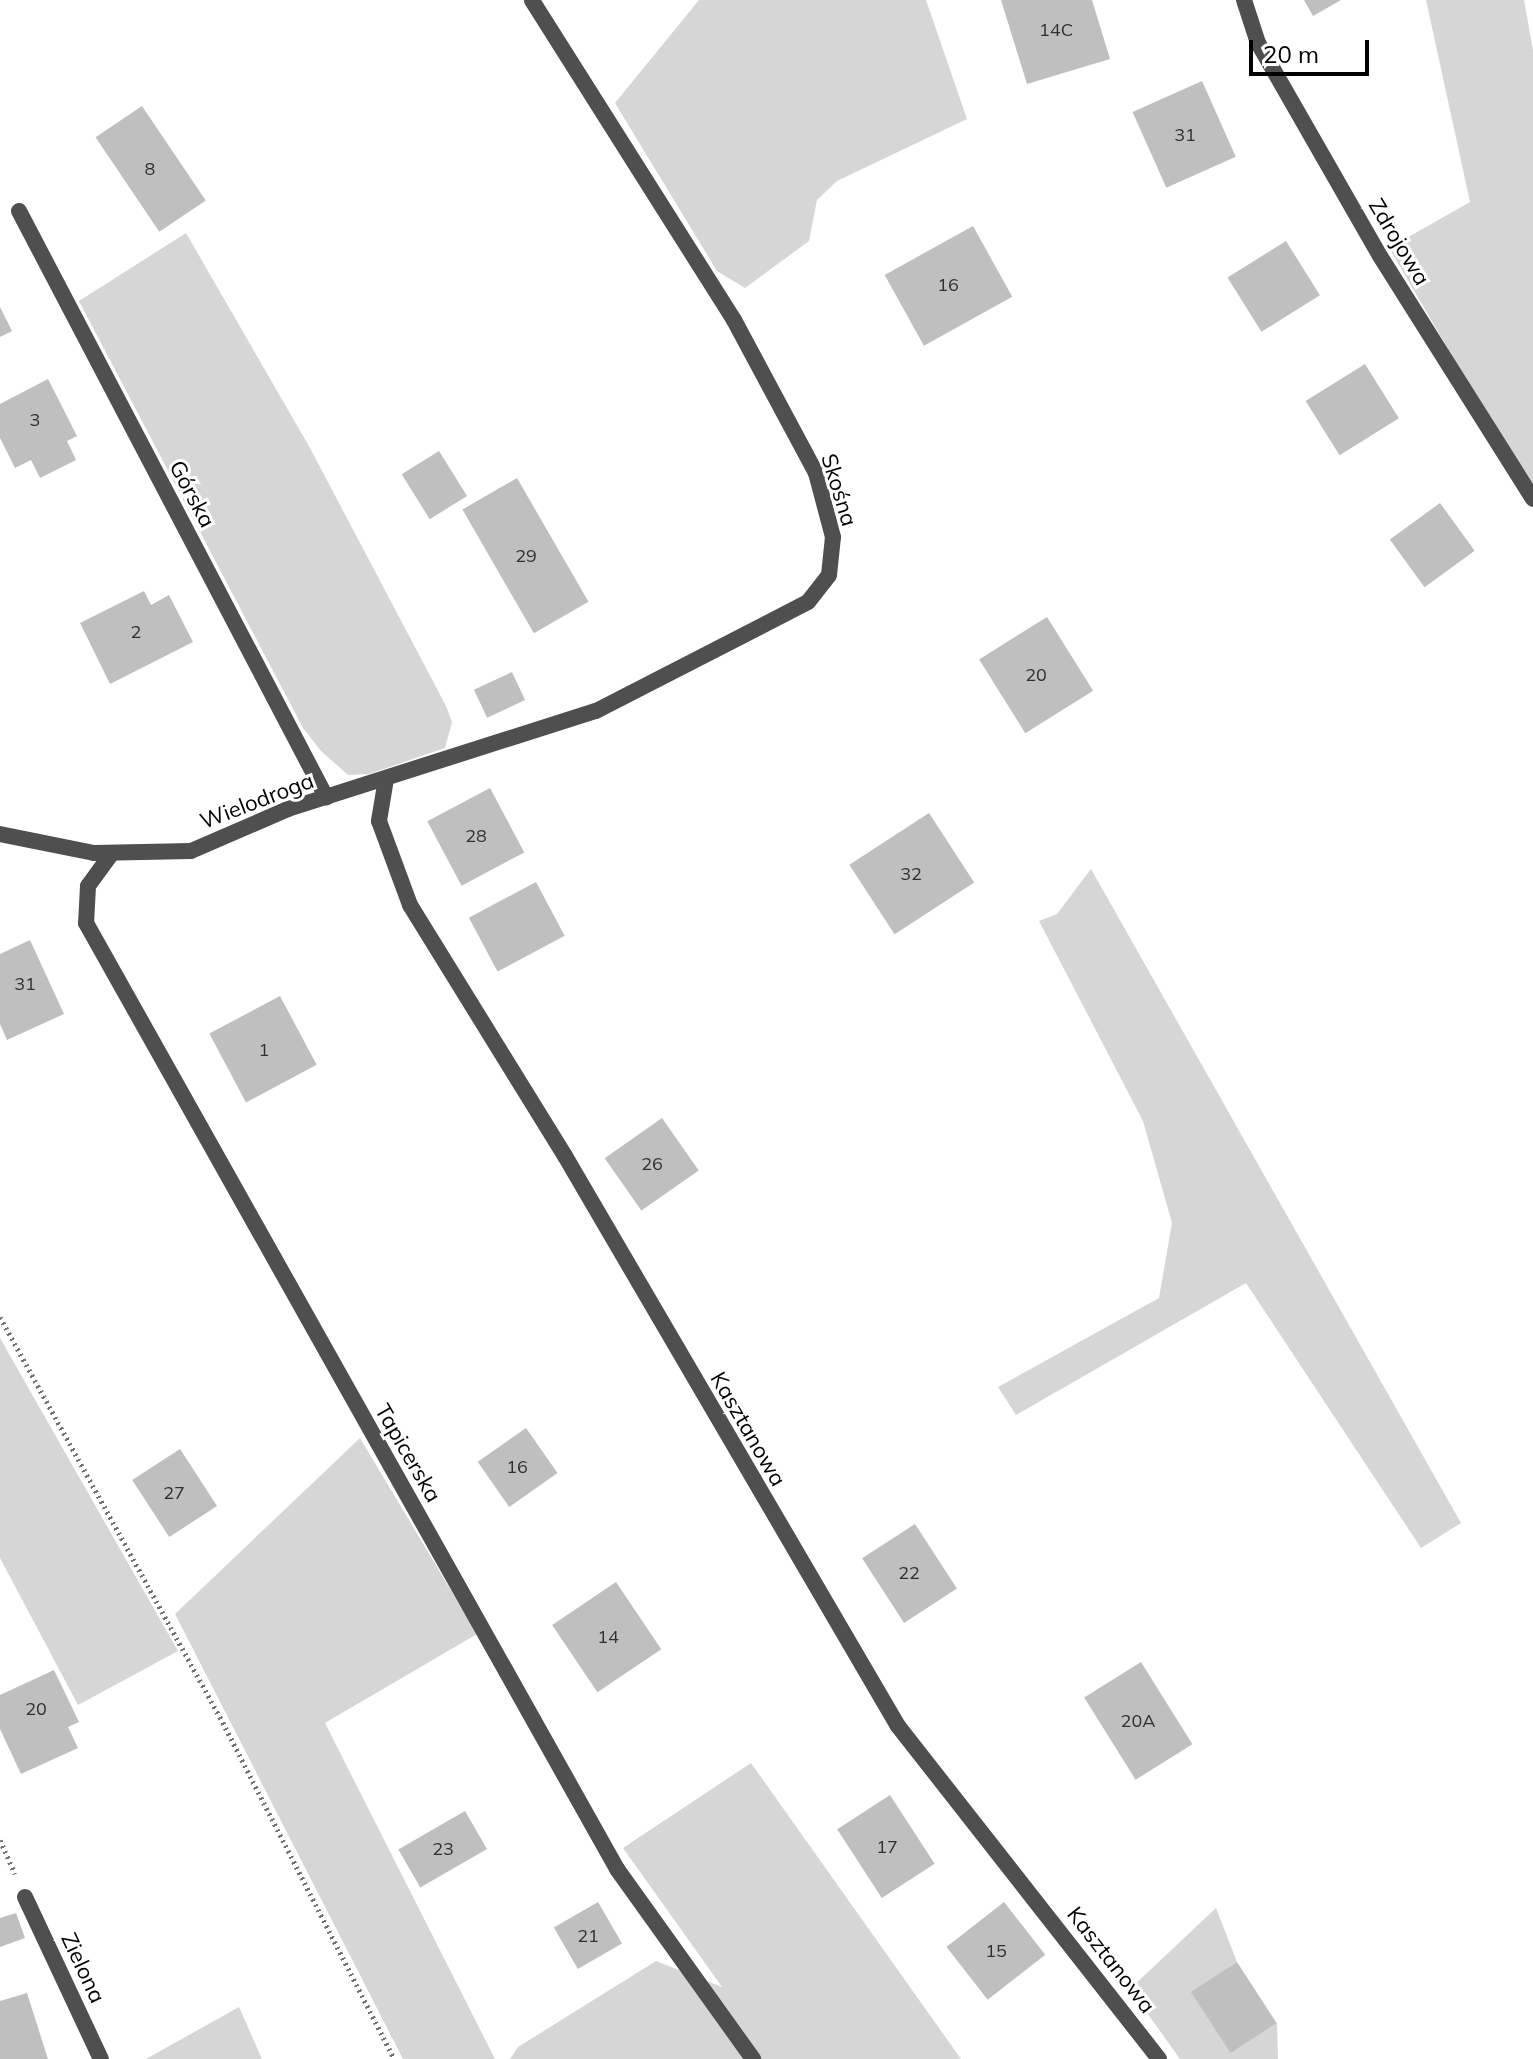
<!DOCTYPE html>
<meta charset="utf-8">
<style>
body{margin:0}
#map{position:relative;width:1533px;height:2059px;overflow:hidden;background:#fff;font-family:Mulish,sans-serif}
div>[style]{position:absolute}
[style*='--x']{left:calc(var(--x)*1px);top:calc(var(--y)*1px);width:calc(var(--w)*1px);rotate:calc(var(--a)*1deg)}
.green>*{inset:0;background:#d6d6d6}
.building>*{inset:0;background:#bfbfbf;transform-origin:0 0}
.path>*{height:5px;margin-top:-2.5px;transform-origin:0;background:repeating-linear-gradient(90deg,#717171 0 2px,transparent 0 6px)}
.street>*{height:16px;margin:-8px;padding:0 8px;transform-origin:8px;border-radius:8px;background:#4f4f4f}
span{translate:-50% -50%;white-space:nowrap;text-align:center;line-height:1.15;-webkit-text-stroke:6px #fff;paint-order:stroke}
.number-label{font-size:18px;color:#303030}
.number-label span{-webkit-text-stroke-width:0}
.street-label{font-size:22px;color:#000}
.scale{position:absolute;left:1249px;top:40px;width:120px;height:36px;box-sizing:border-box;border:4px solid #000;border-top:0;padding-left:10px;font-size:24px;line-height:28px;white-space:nowrap;color:#000;-webkit-text-stroke:6px #fff;paint-order:stroke}
</style>
<div id="map">
<div class="green">
<div style="clip-path:polygon(699px 0,926px 0,967px 119px,837px 181px,817px 200px,809px 241px,745px 288px,717px 271px,615px 103px)"></div>
<div style="clip-path:polygon(1426px 0,1524px 0,1533px 50px,1533px 494px,1389px 248px,1470px 202px)"></div>
<div style="clip-path:polygon(186px 233px,310px 448px,446px 706px,452px 722px,445px 748px,369px 774px,348px 775px,321px 751px,303px 728px,79px 301px)"></div>
<div style="clip-path:polygon(1091px 869px,1461px 1523px,1421px 1548px,1246px 1283px,1016px 1415px,998px 1387px,1159px 1298px,1172px 1223px,1143px 1121px,1039px 921px,1057px 914px)"></div>
<div style="clip-path:polygon(0 1338px,178px 1651px,78px 1705px,0 1558px)"></div>
<div style="clip-path:polygon(360px 1438px,477px 1634px,325px 1723px,495px 2059px,403px 2059px,175px 1614px)"></div>
<div style="clip-path:polygon(751px 1763px,961px 2059px,510px 2059px,518px 2047px,656px 1961px,722px 1987px,623px 1848px)"></div>
<div style="clip-path:polygon(1216px 1908px,1237px 1962px,1192px 1993px,1231px 2053px,1277px 2023px,1278px 2059px,1180px 2059px,1130px 1989px)"></div>
<div style="clip-path:polygon(239px 2007px,262px 2059px,146px 2059px)"></div>
</div>
<div class="building">
<div style="clip-path:polygon(1001px 0,1092px 0,1110px 59px,1027px 84px)"></div>
<div style="clip-path:polygon(1304px 0,1341px 0,1313px 16px)"></div>
<div style="left:1202px;top:81px;width:83px;height:76px;rotate:66deg"></div>
<div style="left:142px;top:106px;width:114px;height:56px;rotate:56deg"></div>
<div style="left:973px;top:226px;width:81px;height:101px;rotate:61deg"></div>
<div style="left:1286px;top:241px;width:64px;height:69px;rotate:58deg"></div>
<div style="clip-path:polygon(0 307px,12px 331px,0 337px)"></div>
<div style="left:1365px;top:364px;width:64px;height:70px;rotate:58deg"></div>
<div style="clip-path:polygon(48px 379px,77px 436px,67px 441px,76px 460px,40px 478px,31px 460px,15px 468px,0 438px,0 404px)"></div>
<div style="left:439px;top:451px;width:53px;height:44px;rotate:58deg"></div>
<div style="left:517px;top:478px;width:143px;height:63px;rotate:60deg"></div>
<div style="left:1440px;top:503px;width:59px;height:62px;rotate:54deg"></div>
<div style="clip-path:polygon(144px 591px,151px 605px,169px 595px,193px 642px,110px 684px,80px 623px)"></div>
<div style="left:1047px;top:617px;width:87px;height:80px;rotate:58deg"></div>
<div style="left:512px;top:672px;width:31px;height:42px;rotate:65deg"></div>
<div style="left:490px;top:788px;width:73px;height:71px;rotate:62deg"></div>
<div style="left:929px;top:813px;width:83px;height:95px;rotate:57deg"></div>
<div style="left:536px;top:882px;width:61px;height:76px;rotate:62deg"></div>
<div style="clip-path:polygon(30px 940px,64px 1014px,7px 1040px,0 1024px,0 954px)"></div>
<div style="left:280px;top:996px;width:78px;height:80px;rotate:62deg"></div>
<div style="left:662px;top:1118px;width:64px;height:70px;rotate:55deg"></div>
<div style="left:526px;top:1428px;width:55px;height:59px;rotate:55deg"></div>
<div style="left:180px;top:1449px;width:68px;height:57px;rotate:57deg"></div>
<div style="left:915px;top:1524px;width:77px;height:63px;rotate:57deg"></div>
<div style="left:616px;top:1582px;width:81px;height:77px;rotate:56deg"></div>
<div style="left:1141px;top:1662px;width:97px;height:67px;rotate:58deg"></div>
<div style="clip-path:polygon(54px 1670px,79px 1722px,68px 1727px,78px 1748px,21px 1774px,0 1729px,0 1695px)"></div>
<div style="left:890px;top:1795px;width:82px;height:63px;rotate:57deg"></div>
<div style="left:465px;top:1811px;width:44px;height:77px;rotate:60deg"></div>
<div style="left:598px;top:1902px;width:48px;height:51px;rotate:60deg"></div>
<div style="left:1004px;top:1902px;width:67px;height:73px;rotate:52deg"></div>
<div style="clip-path:polygon(16px 1913px,25px 1938px,0 1947px,0 1918px)"></div>
<div style="left:1237px;top:1962px;width:73px;height:55px;rotate:57deg"></div>
<div style="clip-path:polygon(27px 1993px,48px 2059px,0 2059px,0 2001px)"></div>
</div>
<div class="path">
<div style="--x:0;--y:1317;--w:457;--a:61.2"></div>
<div style="--x:220;--y:1717;--w:384;--a:63"></div>
<div style="--x:0;--y:1840;--w:37;--a:66"></div>
</div>
<div class="street">
<div style="--x:1244;--y:0;--w:45;--a:72"></div>
<div style="--x:1258;--y:43;--w:245;--a:60.2"></div>
<div style="--x:1380;--y:256;--w:287;--a:57.8"></div>
<div style="--x:19;--y:211;--w:662;--a:62.35"></div>
<div style="--x:386;--y:779;--w:43;--a:99.5"></div>
<div style="--x:379;--y:821;--w:90;--a:69.7"></div>
<div style="--x:410;--y:905;--w:295;--a:58.3"></div>
<div style="--x:565;--y:1156;--w:660;--a:59.71"></div>
<div style="--x:898;--y:1726;--w:423;--a:51.9"></div>
<div style="--x:0;--y:834;--w:96;--a:11.4"></div>
<div style="--x:94;--y:853;--w:97;--a:-1.2"></div>
<div style="--x:191;--y:851;--w:106;--a:-23.4"></div>
<div style="--x:288;--y:809;--w:323;--a:-17.7"></div>
<div style="--x:596;--y:711;--w:238;--a:-27.2"></div>
<div style="--x:808;--y:602;--w:34;--a:-52"></div>
<div style="--x:829;--y:575;--w:38;--a:-84"></div>
<div style="--x:833;--y:537;--w:66;--a:-104.9"></div>
<div style="--x:816;--y:473;--w:174;--a:-118.2"></div>
<div style="--x:734;--y:320;--w:378;--a:-122.3"></div>
<div style="--x:112;--y:853;--w:41;--a:126"></div>
<div style="--x:88;--y:886;--w:37;--a:93"></div>
<div style="--x:86;--y:923;--w:1085;--a:60.69"></div>
<div style="--x:617;--y:1869;--w:234;--a:54.4"></div>
<div style="--x:25;--y:1897;--w:179;--a:64.9"></div>
</div>
<div class="number-label">
<span style="left:1056px;top:30px">14C</span>
<span style="left:1185px;top:135px">31</span>
<span style="left:150px;top:169px">8</span>
<span style="left:948px;top:285px">16</span>
<span style="left:35px;top:420px">3</span>
<span style="left:526px;top:556px">29</span>
<span style="left:136px;top:632px">2</span>
<span style="left:1036px;top:675px">20</span>
<span style="left:476px;top:836px">28</span>
<span style="left:911px;top:874px">32</span>
<span style="left:25px;top:984px">31</span>
<span style="left:264px;top:1050px">1</span>
<span style="left:652px;top:1164px">26</span>
<span style="left:517px;top:1467px">16</span>
<span style="left:174px;top:1493px">27</span>
<span style="left:909px;top:1573px">22</span>
<span style="left:608px;top:1637px">14</span>
<span style="left:36px;top:1709px">20</span>
<span style="left:1138px;top:1721px">20A</span>
<span style="left:887px;top:1847px">17</span>
<span style="left:443px;top:1849px">23</span>
<span style="left:588px;top:1936px">21</span>
<span style="left:996px;top:1951px">15</span>
</div>
<div class="street-label">
<span style="left:1399px;top:242px;rotate:59deg">Zdrojowa</span>
<span style="left:839px;top:490px;rotate:73deg">Skośna</span>
<span style="left:192px;top:494px;rotate:62deg">Górska</span>
<span style="left:257px;top:801px;rotate:-21deg">Wielodroga</span>
<span style="left:748px;top:1429px;rotate:60deg">Kasztanowa</span>
<span style="left:408px;top:1453px;rotate:60deg">Tapicerska</span>
<span style="left:1111px;top:1960px;rotate:52deg">Kasztanowa</span>
<span style="left:83px;top:1968px;rotate:65deg">Zielona</span>
</div>
<div class="scale">20 m</div>
</div>
